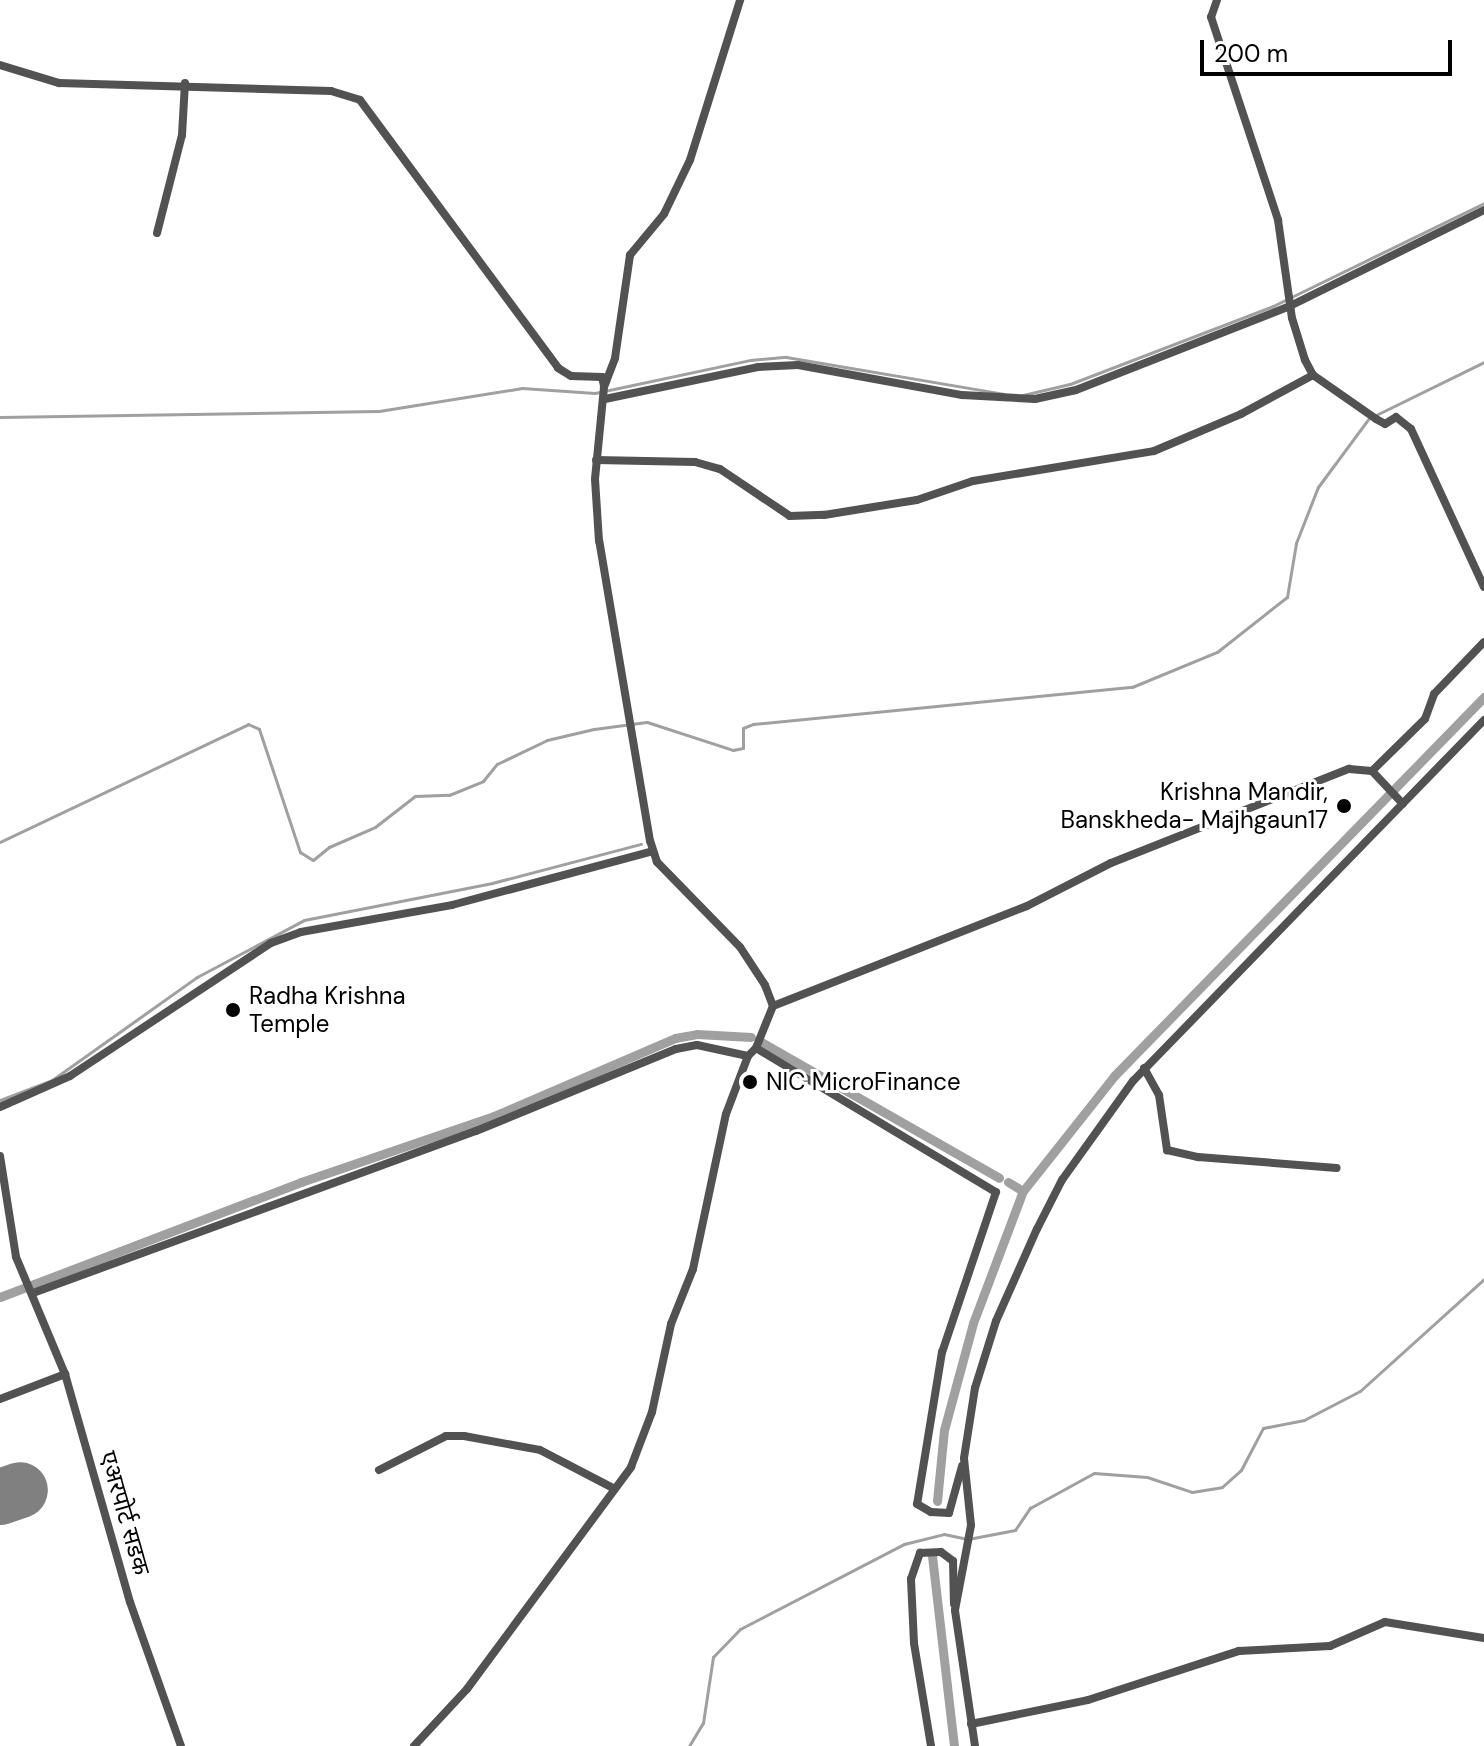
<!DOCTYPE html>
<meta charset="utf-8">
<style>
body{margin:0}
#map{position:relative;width:1484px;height:1746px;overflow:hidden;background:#fff;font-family:"DM Sans","Noto Sans Devanagari",sans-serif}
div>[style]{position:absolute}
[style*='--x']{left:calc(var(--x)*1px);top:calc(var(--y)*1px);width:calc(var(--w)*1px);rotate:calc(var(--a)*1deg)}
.stream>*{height:3px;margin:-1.5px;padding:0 1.5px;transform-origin:1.5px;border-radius:1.5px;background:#a0a0a0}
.canal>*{height:9px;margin:-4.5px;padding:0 4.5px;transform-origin:4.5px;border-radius:4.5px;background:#a0a0a0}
.runway>*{height:56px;margin:-28px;padding:0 28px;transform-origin:28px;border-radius:28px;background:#808080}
.street>*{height:8px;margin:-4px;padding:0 4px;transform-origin:4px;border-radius:4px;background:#525252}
.dots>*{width:22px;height:22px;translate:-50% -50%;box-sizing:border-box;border:4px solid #fff;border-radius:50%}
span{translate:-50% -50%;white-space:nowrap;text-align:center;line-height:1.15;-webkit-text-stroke:6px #fff;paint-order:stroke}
.poi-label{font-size:24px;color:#000}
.right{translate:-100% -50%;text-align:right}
.left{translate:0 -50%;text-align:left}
.street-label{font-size:24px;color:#000}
.scale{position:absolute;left:1200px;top:40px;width:252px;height:36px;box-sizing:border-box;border:4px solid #000;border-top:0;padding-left:10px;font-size:24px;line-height:28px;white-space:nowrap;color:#000;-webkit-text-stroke:6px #fff;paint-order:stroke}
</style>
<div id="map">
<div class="stream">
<div style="--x:1023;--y:395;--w:48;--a:-13.2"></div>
<div style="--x:1070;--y:384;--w:217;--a:-21"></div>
<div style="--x:1273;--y:306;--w:235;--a:-26"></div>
<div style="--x:1376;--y:415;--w:120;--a:-26.1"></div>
<div style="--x:0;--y:417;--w:379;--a:-0.9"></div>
<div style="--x:379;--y:411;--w:145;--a:-9.1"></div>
<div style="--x:522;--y:388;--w:73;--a:3.9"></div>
<div style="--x:595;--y:393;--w:158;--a:-12"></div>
<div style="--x:750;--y:360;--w:36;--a:-5"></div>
<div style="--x:786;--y:357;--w:221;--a:9.6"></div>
<div style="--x:0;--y:842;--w:275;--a:-25.4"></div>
<div style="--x:248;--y:724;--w:12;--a:24"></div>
<div style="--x:259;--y:729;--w:130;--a:71.6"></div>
<div style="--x:300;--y:852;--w:15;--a:32"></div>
<div style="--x:313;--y:860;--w:21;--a:-39"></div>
<div style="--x:329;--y:847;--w:50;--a:-23.5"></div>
<div style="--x:375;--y:827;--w:51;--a:-37.8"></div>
<div style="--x:415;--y:796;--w:34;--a:-2"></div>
<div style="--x:449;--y:795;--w:37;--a:-22"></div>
<div style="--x:483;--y:781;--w:22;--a:-51"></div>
<div style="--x:497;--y:764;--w:55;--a:-25.6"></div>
<div style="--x:547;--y:740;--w:48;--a:-13.2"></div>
<div style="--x:594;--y:729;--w:53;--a:-7.5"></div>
<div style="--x:647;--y:722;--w:90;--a:18"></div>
<div style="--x:733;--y:750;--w:10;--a:-11"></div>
<div style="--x:743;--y:748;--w:20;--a:-90"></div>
<div style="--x:743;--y:728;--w:11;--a:-22"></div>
<div style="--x:753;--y:724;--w:381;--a:-5.6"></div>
<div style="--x:1132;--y:687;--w:92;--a:-22.4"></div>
<div style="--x:1217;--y:652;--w:89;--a:-38.2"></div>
<div style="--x:1287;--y:597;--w:55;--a:-80.5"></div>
<div style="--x:1296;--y:543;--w:60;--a:-68.6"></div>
<div style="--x:1318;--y:487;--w:86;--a:-53.5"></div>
<div style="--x:0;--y:1100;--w:56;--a:-21"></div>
<div style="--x:52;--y:1080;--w:178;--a:-35.4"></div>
<div style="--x:197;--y:977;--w:121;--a:-28"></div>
<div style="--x:304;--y:920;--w:192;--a:-11.1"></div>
<div style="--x:492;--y:883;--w:154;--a:-14.7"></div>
<div style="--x:689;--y:1746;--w:27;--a:-59"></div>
<div style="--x:703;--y:1723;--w:67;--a:-81.4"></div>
<div style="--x:713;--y:1657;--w:39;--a:-46"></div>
<div style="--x:740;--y:1629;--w:185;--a:-27.4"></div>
<div style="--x:904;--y:1544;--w:41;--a:-14"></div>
<div style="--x:944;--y:1534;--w:25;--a:12"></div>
<div style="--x:968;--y:1539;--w:48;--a:-10.8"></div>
<div style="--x:1015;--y:1530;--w:27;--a:-56"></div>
<div style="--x:1030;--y:1508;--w:73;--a:-28.7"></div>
<div style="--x:1094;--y:1473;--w:53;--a:4.3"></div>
<div style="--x:1147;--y:1477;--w:47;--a:18.4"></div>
<div style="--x:1192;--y:1492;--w:30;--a:-9"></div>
<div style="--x:1222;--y:1487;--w:25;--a:-42"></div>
<div style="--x:1241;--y:1470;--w:47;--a:-62.4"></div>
<div style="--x:1263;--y:1428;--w:42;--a:-11"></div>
<div style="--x:1304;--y:1420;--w:63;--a:-27.4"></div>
<div style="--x:1360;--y:1391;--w:167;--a:-42.1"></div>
</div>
<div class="canal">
<div style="--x:761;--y:1042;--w:274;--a:29.7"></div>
<div style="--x:1008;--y:1182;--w:17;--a:31"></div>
<div style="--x:0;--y:1297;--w:322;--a:-20.9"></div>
<div style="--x:301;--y:1182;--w:204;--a:-18.9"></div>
<div style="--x:494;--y:1116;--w:197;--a:-23.3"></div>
<div style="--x:675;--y:1038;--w:22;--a:-10"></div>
<div style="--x:697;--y:1034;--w:54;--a:3.2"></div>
<div style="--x:937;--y:1501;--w:71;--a:-84.4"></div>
<div style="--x:944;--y:1430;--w:111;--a:-74.8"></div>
<div style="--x:973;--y:1323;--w:141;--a:-69.3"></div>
<div style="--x:1023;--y:1191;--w:147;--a:-51.6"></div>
<div style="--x:1114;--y:1076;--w:530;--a:-45.69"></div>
<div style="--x:932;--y:1556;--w:191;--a:83.4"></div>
</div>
<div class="runway">
<div style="--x:0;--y:1497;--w:21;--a:-19"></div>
</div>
<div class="street">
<div style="--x:1217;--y:0;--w:18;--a:109"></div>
<div style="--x:1211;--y:17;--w:214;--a:71.7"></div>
<div style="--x:1278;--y:220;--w:99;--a:81.9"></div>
<div style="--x:1292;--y:318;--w:44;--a:72.8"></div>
<div style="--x:1305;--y:360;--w:17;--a:62"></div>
<div style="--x:1313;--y:375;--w:77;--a:34.9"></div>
<div style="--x:1376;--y:419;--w:10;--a:29"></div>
<div style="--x:1385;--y:424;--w:13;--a:-32"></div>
<div style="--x:1396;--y:417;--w:19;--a:39"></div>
<div style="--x:1411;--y:429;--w:174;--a:65.2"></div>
<div style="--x:0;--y:65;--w:62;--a:17"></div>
<div style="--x:59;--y:83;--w:272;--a:1.7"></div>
<div style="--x:331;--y:91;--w:30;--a:17"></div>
<div style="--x:360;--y:100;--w:333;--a:53.5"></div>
<div style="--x:558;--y:368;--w:15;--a:32"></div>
<div style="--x:571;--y:376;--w:31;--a:2"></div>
<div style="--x:602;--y:377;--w:9;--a:77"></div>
<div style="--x:157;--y:233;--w:101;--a:-75.7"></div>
<div style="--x:182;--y:135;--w:52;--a:-86.7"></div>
<div style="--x:605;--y:399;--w:156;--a:-11.8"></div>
<div style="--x:758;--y:367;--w:40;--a:-2.9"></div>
<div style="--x:798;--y:365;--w:167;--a:10.4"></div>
<div style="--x:962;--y:395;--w:73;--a:3.1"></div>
<div style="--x:1035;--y:399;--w:42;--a:-12.4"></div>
<div style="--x:1076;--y:390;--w:230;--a:-21.4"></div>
<div style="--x:1290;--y:306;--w:216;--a:-26.3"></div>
<div style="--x:596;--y:460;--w:99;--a:1.2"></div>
<div style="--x:695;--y:462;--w:26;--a:16"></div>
<div style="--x:720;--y:469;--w:84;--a:33.9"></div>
<div style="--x:790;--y:516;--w:34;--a:-2"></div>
<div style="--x:824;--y:515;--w:94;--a:-9.2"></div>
<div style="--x:917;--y:500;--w:59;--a:-18.7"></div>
<div style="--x:973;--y:481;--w:183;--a:-9.4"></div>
<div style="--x:1154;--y:451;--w:95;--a:-23"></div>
<div style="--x:1241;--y:414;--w:82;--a:-28.4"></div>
<div style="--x:1372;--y:771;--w:74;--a:-44.5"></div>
<div style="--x:1425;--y:719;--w:27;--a:-70"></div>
<div style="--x:1434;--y:694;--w:72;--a:-46.1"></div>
<div style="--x:773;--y:1006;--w:273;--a:-21.5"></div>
<div style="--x:1027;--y:906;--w:94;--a:-27.1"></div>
<div style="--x:1111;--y:863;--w:256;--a:-21.6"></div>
<div style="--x:1349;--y:769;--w:23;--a:5"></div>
<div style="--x:1372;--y:771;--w:45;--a:46.8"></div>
<div style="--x:756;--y:1048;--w:280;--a:31"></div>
<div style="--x:996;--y:1192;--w:169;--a:108.6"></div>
<div style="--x:942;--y:1352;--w:154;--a:99.3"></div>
<div style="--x:917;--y:1504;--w:16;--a:30"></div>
<div style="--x:931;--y:1512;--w:18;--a:3"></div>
<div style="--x:949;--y:1513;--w:49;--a:-74.5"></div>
<div style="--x:1144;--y:1068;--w:31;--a:61"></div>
<div style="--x:1159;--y:1095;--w:56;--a:81.7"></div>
<div style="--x:1167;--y:1150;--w:32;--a:13"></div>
<div style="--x:1198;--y:1157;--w:139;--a:4.5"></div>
<div style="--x:0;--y:1107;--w:77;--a:-23.9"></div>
<div style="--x:70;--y:1076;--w:241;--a:-33.5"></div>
<div style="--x:271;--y:943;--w:32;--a:-20"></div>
<div style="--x:301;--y:932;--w:153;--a:-10.1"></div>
<div style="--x:452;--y:905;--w:208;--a:-15"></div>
<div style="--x:0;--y:1156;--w:102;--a:81"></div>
<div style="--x:16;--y:1257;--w:127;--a:67.3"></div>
<div style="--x:65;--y:1374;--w:237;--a:74.1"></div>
<div style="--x:130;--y:1602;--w:153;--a:70.5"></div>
<div style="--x:33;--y:1293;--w:472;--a:-20.1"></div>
<div style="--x:476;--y:1131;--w:216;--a:-22.3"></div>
<div style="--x:676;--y:1049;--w:21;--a:-11"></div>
<div style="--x:697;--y:1045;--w:52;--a:12.2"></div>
<div style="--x:748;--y:1056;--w:11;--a:-45"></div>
<div style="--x:756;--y:1048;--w:45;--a:-68"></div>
<div style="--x:773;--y:1006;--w:22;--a:-111"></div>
<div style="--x:765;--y:985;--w:45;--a:-123.3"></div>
<div style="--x:740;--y:947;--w:119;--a:-134.3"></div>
<div style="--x:657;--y:862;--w:22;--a:-108"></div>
<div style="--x:650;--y:841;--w:304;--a:-99.6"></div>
<div style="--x:599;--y:541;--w:62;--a:-93.7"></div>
<div style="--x:595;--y:479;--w:92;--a:-84.4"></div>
<div style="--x:604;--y:387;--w:31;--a:-69"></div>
<div style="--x:615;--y:358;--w:104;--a:-81.7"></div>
<div style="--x:630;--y:255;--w:53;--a:-50.3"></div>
<div style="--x:664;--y:214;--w:60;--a:-64.3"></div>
<div style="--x:690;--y:160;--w:168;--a:-72.6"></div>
<div style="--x:0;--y:1399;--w:70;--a:-21"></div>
<div style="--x:379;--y:1470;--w:75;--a:-26.9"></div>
<div style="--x:446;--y:1436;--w:18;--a:0"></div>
<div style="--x:464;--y:1436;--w:77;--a:10.4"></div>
<div style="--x:540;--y:1450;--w:82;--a:27.5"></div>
<div style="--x:971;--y:1724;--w:119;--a:-11.6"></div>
<div style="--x:1088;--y:1700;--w:159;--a:-18"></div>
<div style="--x:1239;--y:1651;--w:91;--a:-3.1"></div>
<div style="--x:1330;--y:1646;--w:60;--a:-23.6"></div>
<div style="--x:1385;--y:1622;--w:100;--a:9.2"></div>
<div style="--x:414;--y:1746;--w:78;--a:-47.1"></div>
<div style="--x:467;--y:1689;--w:276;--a:-53.5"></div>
<div style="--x:631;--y:1467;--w:59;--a:-69.1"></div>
<div style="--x:652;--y:1412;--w:90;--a:-77.8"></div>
<div style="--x:671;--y:1324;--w:59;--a:-68.2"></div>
<div style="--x:693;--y:1269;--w:158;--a:-78"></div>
<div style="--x:726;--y:1114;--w:62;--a:-69.2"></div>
<div style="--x:931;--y:1746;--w:104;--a:-99.4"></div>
<div style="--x:914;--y:1643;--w:64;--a:-92.7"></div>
<div style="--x:911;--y:1579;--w:28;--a:-71"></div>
<div style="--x:920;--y:1553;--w:21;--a:-3"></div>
<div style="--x:941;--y:1552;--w:15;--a:37"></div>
<div style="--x:953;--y:1561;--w:43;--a:88.7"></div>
<div style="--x:975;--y:1746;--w:137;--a:-98.4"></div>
<div style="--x:955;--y:1610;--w:86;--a:-79.3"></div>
<div style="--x:971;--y:1525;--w:67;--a:-96"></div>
<div style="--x:964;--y:1458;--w:71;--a:-81.1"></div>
<div style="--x:975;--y:1388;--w:70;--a:-72.6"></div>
<div style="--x:996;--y:1321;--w:101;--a:-66"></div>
<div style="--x:1037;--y:1229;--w:55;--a:-63"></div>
<div style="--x:1062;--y:1180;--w:122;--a:-54.4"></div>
<div style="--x:1133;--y:1081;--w:504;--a:-45.8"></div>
</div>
<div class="dots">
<div style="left:1344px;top:806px;background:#000"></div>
<div style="left:233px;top:1010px;background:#000"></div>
<div style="left:750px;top:1082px;background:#000"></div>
</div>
<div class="poi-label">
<span class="right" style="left:1328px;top:806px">Krishna Mandir,<br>Banskheda- Majhgaun17</span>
<span class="left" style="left:249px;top:1010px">Radha Krishna<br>Temple</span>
<span class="left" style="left:766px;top:1082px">NIC MicroFinance</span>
</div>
<div class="street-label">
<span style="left:125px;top:1513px;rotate:74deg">एअरपोर्ट सडक</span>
</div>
<div class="scale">200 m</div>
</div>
